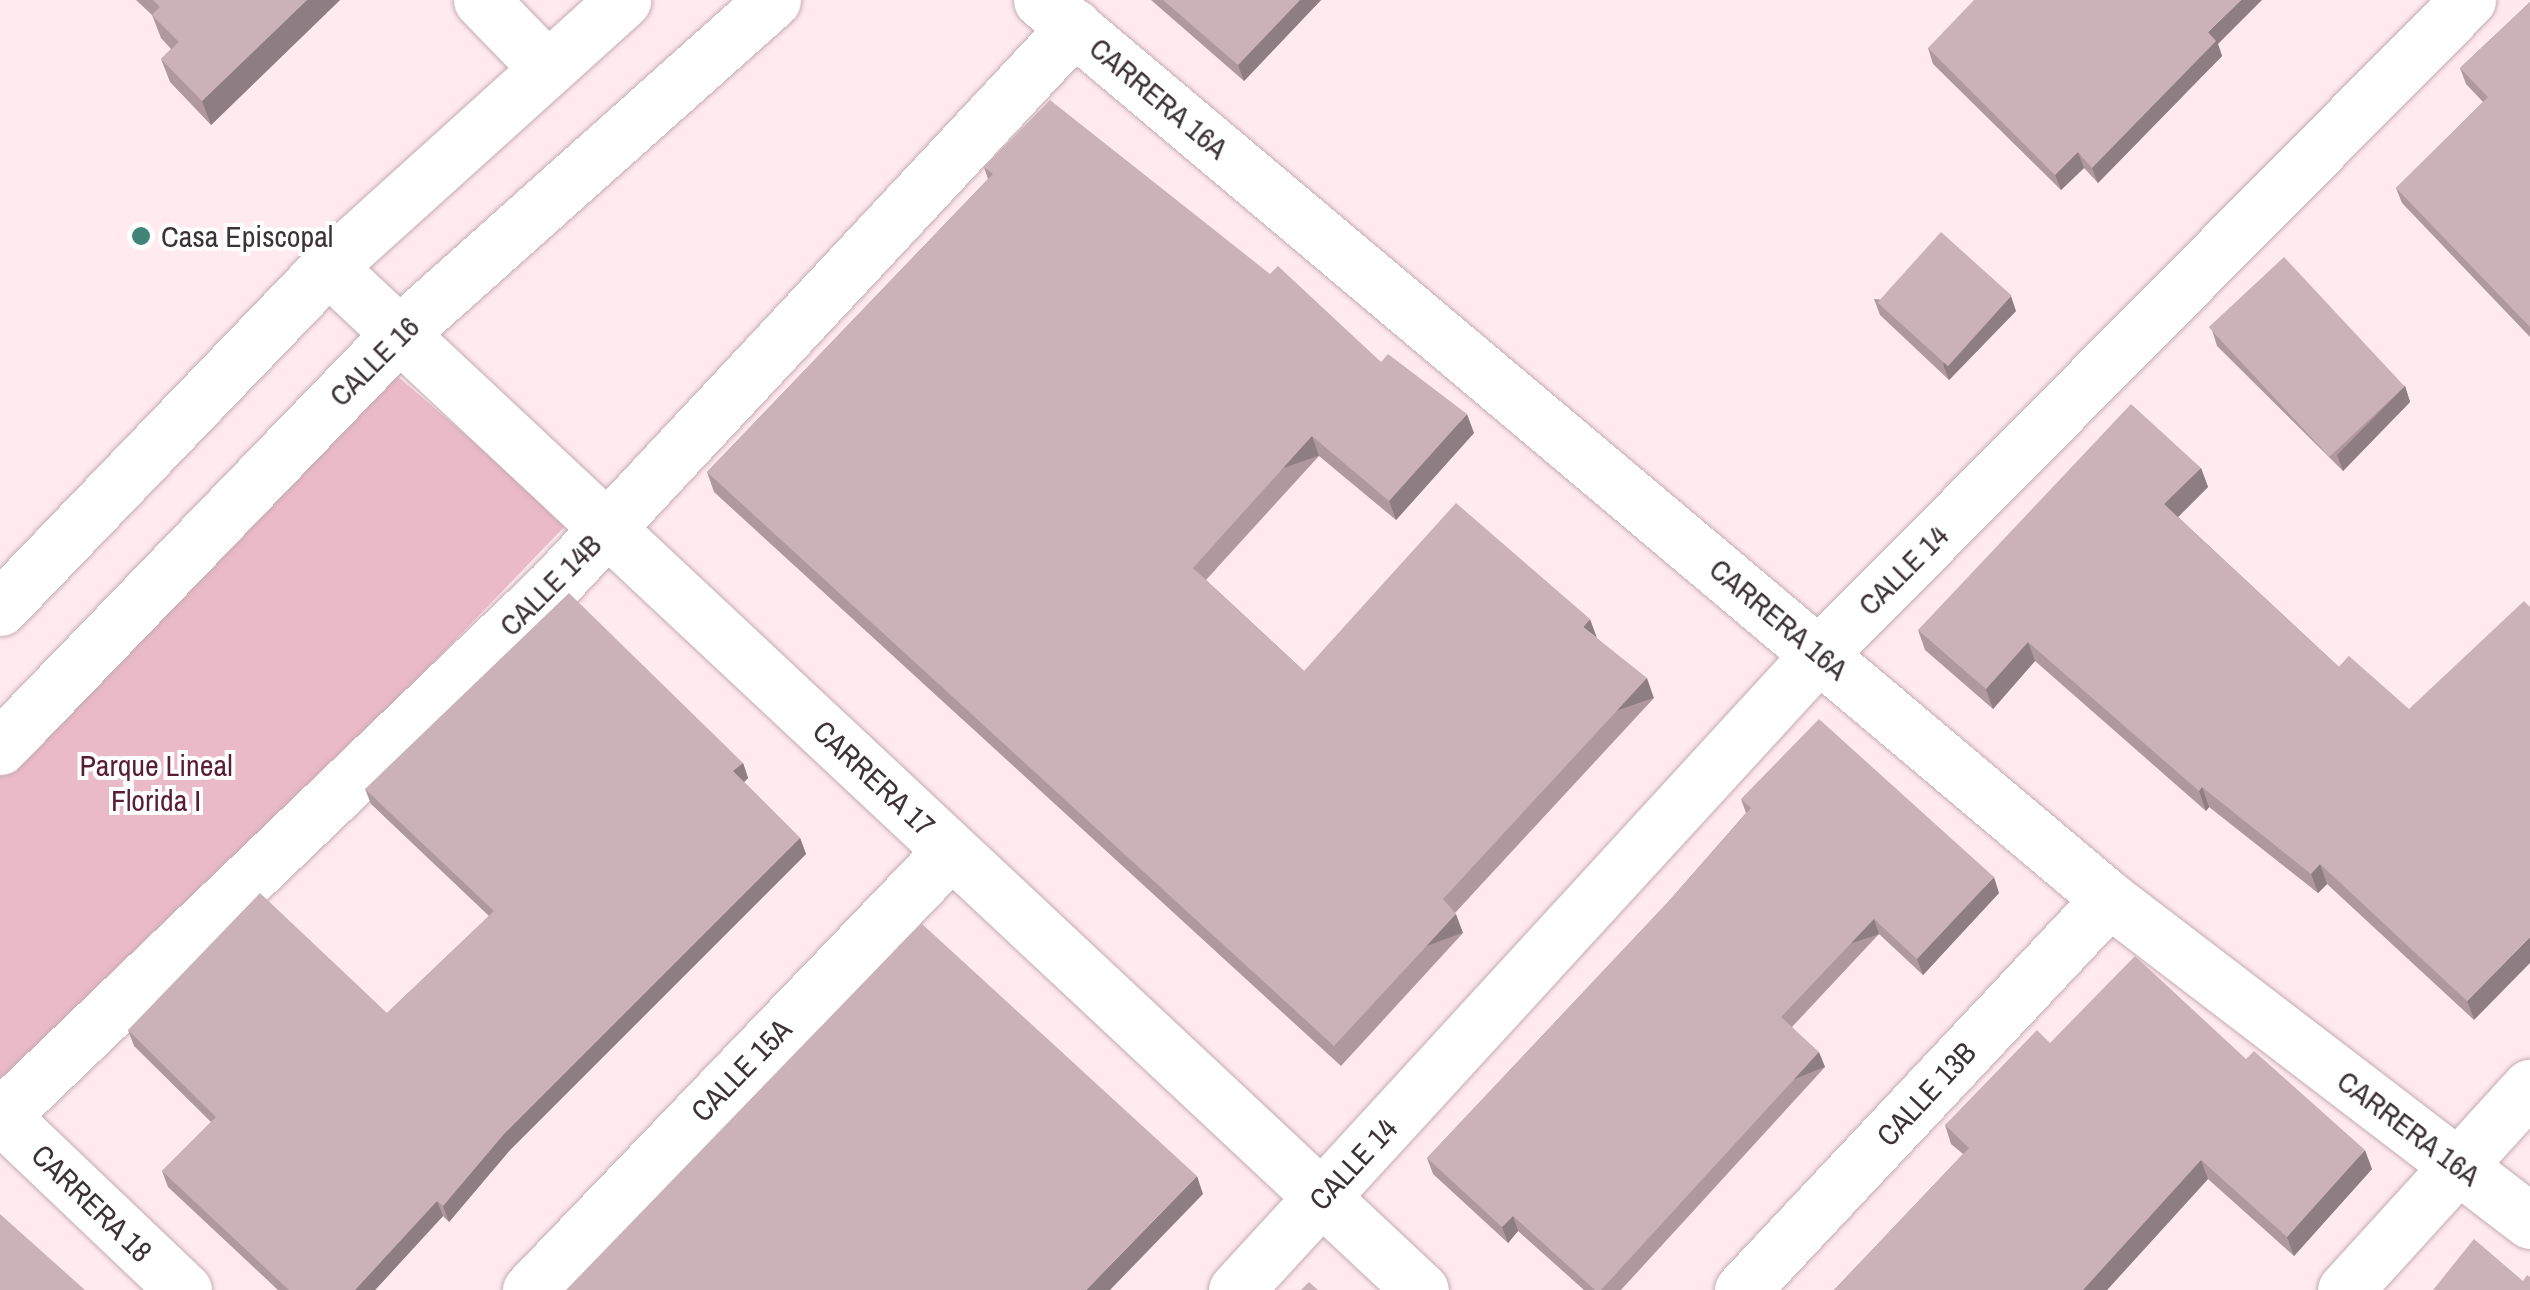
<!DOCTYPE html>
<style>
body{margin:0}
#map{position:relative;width:2530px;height:1290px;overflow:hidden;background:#ffeaf0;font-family:"Archivo Narrow",sans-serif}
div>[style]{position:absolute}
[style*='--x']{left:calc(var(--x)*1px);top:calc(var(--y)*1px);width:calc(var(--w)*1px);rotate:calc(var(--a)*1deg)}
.green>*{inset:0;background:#ebbac8}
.roads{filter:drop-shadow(0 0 2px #c4abb2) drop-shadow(0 0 2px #c4abb2)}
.street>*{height:55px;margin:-27.5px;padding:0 27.5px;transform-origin:27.5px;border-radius:27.5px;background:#fff}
.highway>*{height:55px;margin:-27.5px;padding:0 27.5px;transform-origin:27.5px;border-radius:27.5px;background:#fff}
.wall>*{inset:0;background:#af999f}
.shaded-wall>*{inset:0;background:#8e7d82;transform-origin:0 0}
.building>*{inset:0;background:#cbb2b9;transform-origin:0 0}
.dots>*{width:28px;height:28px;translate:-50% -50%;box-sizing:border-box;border:5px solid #fff;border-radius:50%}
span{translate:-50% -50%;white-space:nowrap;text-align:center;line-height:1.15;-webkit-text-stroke:8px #fff;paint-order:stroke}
.street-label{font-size:30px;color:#3d3336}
.poi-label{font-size:30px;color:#3d3336}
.left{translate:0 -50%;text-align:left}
.park-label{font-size:30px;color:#5a1d36}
</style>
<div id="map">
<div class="green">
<div style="clip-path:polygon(396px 375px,568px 523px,0 1112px,0 774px)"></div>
</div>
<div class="roads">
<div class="street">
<div style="--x:481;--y:0;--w:95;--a:45.9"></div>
<div style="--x:1041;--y:0;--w:1396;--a:40.09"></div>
<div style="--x:2109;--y:899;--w:530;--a:37.41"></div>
<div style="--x:328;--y:267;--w:1497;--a:43.11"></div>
<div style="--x:0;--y:1115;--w:254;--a:43.6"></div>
<div style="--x:0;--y:1117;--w:765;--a:-43.84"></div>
<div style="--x:552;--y:587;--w:766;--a:-46.96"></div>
<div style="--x:530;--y:1290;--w:608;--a:-46.2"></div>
<div style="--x:1236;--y:1290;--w:864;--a:-47.49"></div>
<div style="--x:1820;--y:653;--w:920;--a:-45.22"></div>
<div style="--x:1742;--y:1290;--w:536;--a:-46.81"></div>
<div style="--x:2345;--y:1290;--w:275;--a:-47.7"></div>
</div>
<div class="highway">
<div style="--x:0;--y:608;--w:473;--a:-46.1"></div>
<div style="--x:328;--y:267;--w:398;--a:-42.1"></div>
<div style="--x:0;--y:747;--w:576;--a:-45.99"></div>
<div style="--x:400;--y:333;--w:500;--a:-41.76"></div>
</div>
</div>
<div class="wall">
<div style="clip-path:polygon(136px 0,340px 0,211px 125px,170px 82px,161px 59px,171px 49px,161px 38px,152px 15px)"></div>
<div style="clip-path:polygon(1151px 0,1321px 0,1244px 81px)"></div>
<div style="clip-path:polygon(2530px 2px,2530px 337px,2402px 203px,2396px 188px,2483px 102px,2466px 84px,2460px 68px)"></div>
<div style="clip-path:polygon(2218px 44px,2222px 56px,2098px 183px,2084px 168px,2061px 190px,1933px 64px,1928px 48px)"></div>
<div style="clip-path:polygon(984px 167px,1381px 362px,1474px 433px,1396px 520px,1319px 456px,1206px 580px,1304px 671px,1597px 638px,1654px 698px,1455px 913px,1463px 933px,1341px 1066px,714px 492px,707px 472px,988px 179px)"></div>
<div style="clip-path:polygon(1874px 299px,2016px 311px,1949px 380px,1880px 315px)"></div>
<div style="clip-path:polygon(2212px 330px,2405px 386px,2410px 402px,2343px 471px,2217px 346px)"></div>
<div style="clip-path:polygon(2201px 468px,2208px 487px,2178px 517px,2339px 667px,2349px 656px,2474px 1020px,2327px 884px,2318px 893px,2209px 807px,2206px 811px,2035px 661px,1993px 709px,1925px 650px,1918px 630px)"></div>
<div style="clip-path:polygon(743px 763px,748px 778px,744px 782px,800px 838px,806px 854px,510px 1150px,449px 1222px,443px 1216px,375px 1290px,278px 1290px,168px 1187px,162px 1171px,211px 1122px,134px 1046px,128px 1030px,387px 1013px,489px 916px,371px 804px,365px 789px)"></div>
<div style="clip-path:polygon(1741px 799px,1999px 893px,1923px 975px,1879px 934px,1792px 1027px,1825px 1067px,1621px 1290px,1584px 1290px,1518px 1231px,1508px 1243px,1433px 1174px,1427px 1158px,1668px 902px,1746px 813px)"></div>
<div style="clip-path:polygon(2050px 1043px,2246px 1059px,2372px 1169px,2294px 1256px,2208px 1179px,2107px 1290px,1834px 1290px,1963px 1154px,1951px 1144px,1945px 1125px)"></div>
</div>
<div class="shaded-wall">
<div style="clip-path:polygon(307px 0,340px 0,211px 125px,202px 101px)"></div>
<div style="clip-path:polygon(1300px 0,1321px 0,1244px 81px,1238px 65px)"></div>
<div style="clip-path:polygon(2241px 0,2262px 0,2218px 44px,2222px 56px,2098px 183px,2092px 168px,2208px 32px)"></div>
<div style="clip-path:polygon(2078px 152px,2084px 168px,2061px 190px,2055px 175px)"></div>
<div style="clip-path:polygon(2011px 296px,2016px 311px,1949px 380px,1943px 364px)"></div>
<div style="clip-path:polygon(2405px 386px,2410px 402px,2343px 471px,2337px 455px)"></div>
<div style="clip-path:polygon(1467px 414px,1474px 433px,1396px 520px,1389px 501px)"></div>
<div style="left:1312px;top:436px;width:21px;height:178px;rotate:71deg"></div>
<div style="clip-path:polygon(2201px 468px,2208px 487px,2172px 523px,2164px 504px)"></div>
<div style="clip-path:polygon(1590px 619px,1597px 638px,1583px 627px)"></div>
<div style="clip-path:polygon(2028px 642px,2035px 661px,1993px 709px,1986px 689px)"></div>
<div style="left:1647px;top:678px;width:21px;height:301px;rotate:71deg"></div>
<div style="clip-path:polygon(743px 763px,748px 778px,739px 787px,733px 771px)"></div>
<div style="clip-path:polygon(2202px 787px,2209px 807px,2206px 811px,2199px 791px)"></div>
<div style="clip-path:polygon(800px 838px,806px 854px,510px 1150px,449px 1222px,443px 1206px,504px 1134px)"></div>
<div style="clip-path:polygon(2320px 864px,2327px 884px,2318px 893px,2311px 874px)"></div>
<div style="clip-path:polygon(1994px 877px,1999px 893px,1923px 975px,1917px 959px)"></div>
<div style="left:1456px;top:914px;width:20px;height:180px;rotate:70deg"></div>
<div style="left:1874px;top:919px;width:16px;height:135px;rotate:72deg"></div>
<div style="clip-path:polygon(2530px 937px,2530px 963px,2474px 1020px,2467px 1001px)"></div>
<div style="left:1819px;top:1052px;width:16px;height:323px;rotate:68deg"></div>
<div style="clip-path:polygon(2365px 1150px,2372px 1169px,2294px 1256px,2287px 1237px)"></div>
<div style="clip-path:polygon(2201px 1160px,2208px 1179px,2107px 1290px,2083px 1290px)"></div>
<div style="clip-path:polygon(1197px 1176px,1203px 1194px,1110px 1290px,1086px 1290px)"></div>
<div style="clip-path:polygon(437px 1201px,443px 1216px,375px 1290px,355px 1290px)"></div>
<div style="clip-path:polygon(1513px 1216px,1518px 1231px,1508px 1243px,1502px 1227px)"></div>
</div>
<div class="building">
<div style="clip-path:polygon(153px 0,307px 0,202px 101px,161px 59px,179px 42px,152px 15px,160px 7px)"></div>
<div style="clip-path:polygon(1163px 0,1300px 0,1238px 65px)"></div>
<div style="clip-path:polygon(1974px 0,2241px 0,2208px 32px,2216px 41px,2092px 168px,2078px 152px,2055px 175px,1928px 48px)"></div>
<div style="clip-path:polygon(2530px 2px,2530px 327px,2396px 188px,2488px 97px,2460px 68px)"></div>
<div style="clip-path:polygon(1050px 100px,1270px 274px,1278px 266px,1381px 362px,1388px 354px,1467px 414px,1389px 501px,1312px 436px,1193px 568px,1304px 671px,1456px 503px,1590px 619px,1583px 627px,1647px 678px,1443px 899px,1456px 914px,1334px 1046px,707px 472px,993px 174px,984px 167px)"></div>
<div style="left:1941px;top:232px;width:95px;height:95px;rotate:42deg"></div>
<div style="left:2284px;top:257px;width:177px;height:103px;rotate:47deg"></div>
<div style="clip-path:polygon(2131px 404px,2201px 468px,2164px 504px,2339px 667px,2349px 656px,2409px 709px,2524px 601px,2530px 607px,2530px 937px,2467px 1001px,2320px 864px,2311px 874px,2202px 787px,2199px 791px,2028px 642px,1986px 689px,1918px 630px)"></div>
<div style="clip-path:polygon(569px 593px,743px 763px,733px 771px,800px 838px,504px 1134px,443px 1206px,437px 1201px,355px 1290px,289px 1290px,162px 1171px,216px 1117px,128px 1030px,260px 893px,387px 1013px,494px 911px,365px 789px)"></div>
<div style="clip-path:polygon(1819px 719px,1994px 877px,1917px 959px,1874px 919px,1781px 1017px,1819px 1052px,1601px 1290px,1595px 1290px,1513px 1216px,1502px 1227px,1427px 1158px,1668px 902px,1751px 808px,1741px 799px)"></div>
<div style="clip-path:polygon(921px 923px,1197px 1176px,1086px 1290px,566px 1290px)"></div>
<div style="clip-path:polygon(2135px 956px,2246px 1059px,2254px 1051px,2365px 1150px,2287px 1237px,2201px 1160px,2083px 1290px,1834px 1290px,1969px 1148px,1945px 1125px,2037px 1030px,2050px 1043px)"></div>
<div style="clip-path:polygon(0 1214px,85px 1290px,0 1290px)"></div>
<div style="clip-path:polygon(2474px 1239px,2523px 1281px,2527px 1275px,2530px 1277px,2530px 1290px,2433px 1290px)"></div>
<div style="clip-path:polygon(1309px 1282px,1318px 1290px,1301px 1290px)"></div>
</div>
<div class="dots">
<div style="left:141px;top:236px;background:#408377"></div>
</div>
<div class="street-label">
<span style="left:1159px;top:98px;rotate:40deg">CARRERA 16A</span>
<span style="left:374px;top:361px;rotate:-45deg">CALLE 16</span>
<span style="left:1903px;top:570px;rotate:-45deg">CALLE 14</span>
<span style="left:550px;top:585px;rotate:-45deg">CALLE 14B</span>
<span style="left:1779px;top:619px;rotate:40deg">CARRERA 16A</span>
<span style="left:874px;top:778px;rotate:43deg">CARRERA 17</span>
<span style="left:741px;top:1070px;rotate:-46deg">CALLE 15A</span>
<span style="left:1926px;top:1094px;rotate:-47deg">CALLE 13B</span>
<span style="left:2409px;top:1128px;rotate:37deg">CARRERA 16A</span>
<span style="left:1353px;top:1164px;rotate:-47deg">CALLE 14</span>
<span style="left:92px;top:1203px;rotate:44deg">CARRERA 18</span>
</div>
<div class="poi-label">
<span class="left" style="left:161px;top:236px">Casa Episcopal</span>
</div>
<div class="park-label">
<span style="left:156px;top:782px">Parque Lineal<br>Florida I</span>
</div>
</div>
